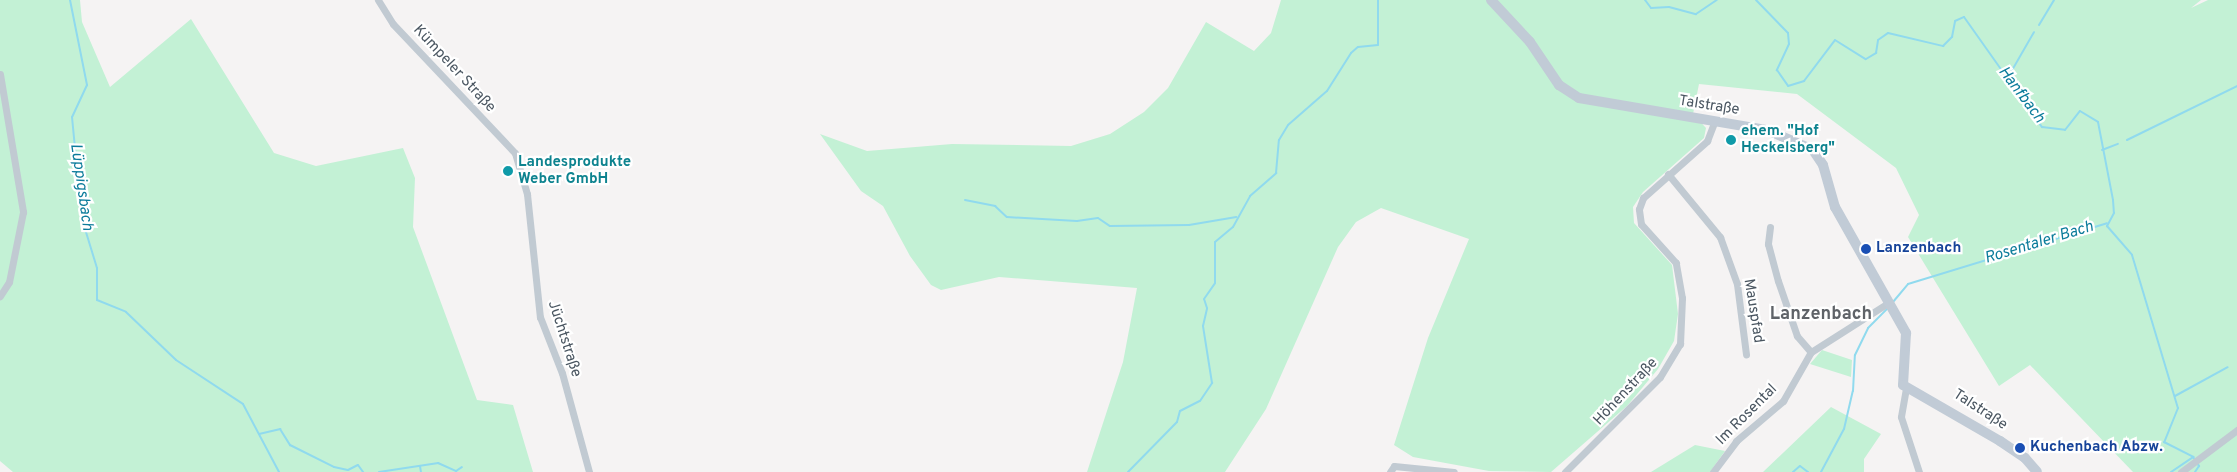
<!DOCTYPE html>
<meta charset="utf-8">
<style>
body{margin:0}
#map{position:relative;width:2237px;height:472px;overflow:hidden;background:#f5f3f3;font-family:Overpass,sans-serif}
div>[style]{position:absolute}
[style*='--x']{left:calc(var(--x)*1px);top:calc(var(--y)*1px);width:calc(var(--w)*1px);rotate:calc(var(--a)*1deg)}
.green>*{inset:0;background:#c3f1d5}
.stream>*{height:2px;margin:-1px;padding:0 1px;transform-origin:1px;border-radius:1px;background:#90daee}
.minor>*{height:7px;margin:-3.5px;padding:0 3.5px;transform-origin:3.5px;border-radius:3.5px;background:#c1cad2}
.secondary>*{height:10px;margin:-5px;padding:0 5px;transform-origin:5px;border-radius:5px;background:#c1cbd6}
.dots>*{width:14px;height:14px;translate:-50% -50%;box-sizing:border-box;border:2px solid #fff;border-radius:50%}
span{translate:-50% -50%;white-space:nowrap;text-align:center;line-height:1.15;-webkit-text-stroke:4.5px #fff;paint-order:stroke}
.street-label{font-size:15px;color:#4a5661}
.culture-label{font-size:15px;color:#0d838f;font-weight:700}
.left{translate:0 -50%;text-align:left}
.transit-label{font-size:15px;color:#164399;font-weight:700}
.water-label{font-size:16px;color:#0c7c9b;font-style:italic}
.quarter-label{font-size:18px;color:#5f6368;font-weight:700}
</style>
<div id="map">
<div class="green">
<div style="clip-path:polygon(0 0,80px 0,82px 22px,110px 87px,191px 19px,274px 153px,316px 166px,403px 148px,415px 178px,413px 227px,477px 400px,513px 405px,533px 472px,13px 472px,0 461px)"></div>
<div style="clip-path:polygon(1281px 0,2201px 0,2191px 8px,2208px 0,2237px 0,2237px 472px,2133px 472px,2030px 365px,1999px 386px,1908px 237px,1919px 215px,1896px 168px,1797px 94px,1699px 84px,1693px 114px,1706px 128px,1704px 138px,1643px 192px,1633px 207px,1634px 223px,1672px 265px,1678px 314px,1674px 341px,1658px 369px,1627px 406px,1551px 472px,1489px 471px,1413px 457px,1394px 445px,1428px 338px,1469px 239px,1381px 208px,1356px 222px,1338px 247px,1266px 409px,1225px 472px,1087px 472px,1123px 362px,1137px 288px,999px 277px,941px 290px,931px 285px,910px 256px,883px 206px,861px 191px,820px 134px,867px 151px,952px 144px,1071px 146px,1110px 134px,1144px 112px,1168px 88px,1206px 22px,1254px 51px,1271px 33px)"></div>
<div style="clip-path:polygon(1822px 350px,1852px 360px,1851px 377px,1810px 364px)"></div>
<div style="clip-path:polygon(1831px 407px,1881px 434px,1864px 459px,1864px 472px,1763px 472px)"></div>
<div style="clip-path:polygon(1695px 445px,1725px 451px,1710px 472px,1651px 472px)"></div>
</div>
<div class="stream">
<div style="--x:70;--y:0;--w:87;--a:78.7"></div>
<div style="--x:87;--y:85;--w:35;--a:115"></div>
<div style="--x:72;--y:117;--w:73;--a:84.5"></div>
<div style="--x:79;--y:190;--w:17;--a:62"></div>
<div style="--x:87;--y:205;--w:15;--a:110"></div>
<div style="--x:82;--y:219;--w:51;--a:73"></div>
<div style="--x:97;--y:268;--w:32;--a:90"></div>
<div style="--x:97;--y:300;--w:31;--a:22"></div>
<div style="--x:126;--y:312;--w:69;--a:43.8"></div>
<div style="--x:176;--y:360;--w:80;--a:33.3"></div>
<div style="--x:243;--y:404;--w:77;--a:62.1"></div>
<div style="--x:1645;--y:0;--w:10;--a:53"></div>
<div style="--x:1651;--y:8;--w:18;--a:-3"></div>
<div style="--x:1669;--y:7;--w:28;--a:15"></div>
<div style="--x:1696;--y:14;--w:25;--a:-34"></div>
<div style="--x:1756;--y:0;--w:46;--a:45.9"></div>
<div style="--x:1788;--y:33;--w:11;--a:85"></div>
<div style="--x:1789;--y:44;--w:29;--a:115"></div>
<div style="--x:1777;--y:70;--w:19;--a:55"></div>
<div style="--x:1788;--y:86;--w:17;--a:-17"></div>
<div style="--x:1804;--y:81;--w:51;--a:-52.9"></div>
<div style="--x:1835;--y:40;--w:36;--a:32"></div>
<div style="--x:1866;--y:59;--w:12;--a:-31"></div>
<div style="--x:1876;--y:53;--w:13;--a:-81"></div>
<div style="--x:1878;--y:40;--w:12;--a:-35"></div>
<div style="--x:1888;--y:33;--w:57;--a:13.3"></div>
<div style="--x:1943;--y:46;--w:13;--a:-45"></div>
<div style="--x:1952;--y:37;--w:16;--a:-79"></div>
<div style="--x:1955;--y:21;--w:10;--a:-24"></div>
<div style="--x:1964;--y:17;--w:135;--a:54.7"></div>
<div style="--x:2042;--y:127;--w:23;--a:7"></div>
<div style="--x:2065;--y:130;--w:24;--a:-52"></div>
<div style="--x:2080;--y:111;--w:21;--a:31"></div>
<div style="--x:2098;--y:122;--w:79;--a:79.1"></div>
<div style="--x:2113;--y:200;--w:13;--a:86"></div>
<div style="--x:2114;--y:213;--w:15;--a:118"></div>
<div style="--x:2107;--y:226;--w:38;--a:49"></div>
<div style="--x:2132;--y:255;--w:160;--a:73.3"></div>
<div style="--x:2178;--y:408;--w:37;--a:112"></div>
<div style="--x:2164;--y:442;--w:33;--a:27"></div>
<div style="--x:2193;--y:457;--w:11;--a:56"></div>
<div style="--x:2199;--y:466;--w:7;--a:124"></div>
<div style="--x:2039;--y:25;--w:29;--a:-59"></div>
<div style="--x:2007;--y:79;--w:54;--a:-60.1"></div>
<div style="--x:2127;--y:140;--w:123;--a:-26.1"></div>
<div style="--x:2102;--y:150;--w:17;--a:-21"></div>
<div style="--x:965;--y:200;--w:31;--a:11"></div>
<div style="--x:995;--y:206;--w:16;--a:43"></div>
<div style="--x:1007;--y:217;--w:70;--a:3.3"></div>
<div style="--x:1077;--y:221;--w:21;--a:-8"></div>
<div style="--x:1098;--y:218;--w:14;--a:34"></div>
<div style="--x:1110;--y:226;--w:79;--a:-0.7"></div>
<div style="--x:1189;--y:225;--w:48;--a:-9.7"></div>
<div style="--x:1893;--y:302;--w:23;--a:-50"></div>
<div style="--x:1908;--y:284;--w:208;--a:-17"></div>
<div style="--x:2175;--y:396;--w:60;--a:-28.7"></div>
<div style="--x:259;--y:434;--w:22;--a:-13"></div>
<div style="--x:280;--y:429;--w:19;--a:58"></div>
<div style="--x:290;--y:445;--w:49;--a:26.6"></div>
<div style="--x:334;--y:467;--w:14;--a:12"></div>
<div style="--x:348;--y:470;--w:11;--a:-27"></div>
<div style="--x:358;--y:465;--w:9;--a:54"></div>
<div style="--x:420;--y:466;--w:6;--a:81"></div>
<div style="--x:379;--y:472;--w:60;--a:-8.7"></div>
<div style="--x:438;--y:463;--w:20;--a:24"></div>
<div style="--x:456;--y:471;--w:7;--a:-34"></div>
<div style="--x:1128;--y:472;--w:70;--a:-45.6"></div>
<div style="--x:1177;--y:422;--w:11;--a:-75"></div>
<div style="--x:1180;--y:411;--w:22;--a:-27"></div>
<div style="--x:1200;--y:401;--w:22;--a:-56"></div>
<div style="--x:1212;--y:383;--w:58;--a:-99"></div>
<div style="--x:1203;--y:326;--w:18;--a:-77"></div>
<div style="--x:1207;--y:308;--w:9;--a:-108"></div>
<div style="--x:1204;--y:299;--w:19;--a:-55"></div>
<div style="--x:1215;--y:283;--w:41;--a:-90"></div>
<div style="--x:1215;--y:242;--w:23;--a:-40"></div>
<div style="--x:1233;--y:227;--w:35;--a:-61"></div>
<div style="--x:1250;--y:196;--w:35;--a:-41"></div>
<div style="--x:1276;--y:173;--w:33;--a:-85"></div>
<div style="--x:1279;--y:140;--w:17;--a:-59"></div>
<div style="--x:1288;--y:125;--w:52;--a:-41.1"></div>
<div style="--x:1327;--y:91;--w:45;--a:-57.7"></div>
<div style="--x:1351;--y:53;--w:9;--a:-41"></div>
<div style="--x:1358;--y:47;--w:20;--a:-6"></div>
<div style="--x:1378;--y:45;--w:45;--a:-90"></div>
<div style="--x:1793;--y:472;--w:9;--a:-41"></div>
<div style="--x:1800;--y:466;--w:10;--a:37"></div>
<div style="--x:1821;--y:472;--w:49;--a:-61.9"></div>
<div style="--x:1844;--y:429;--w:39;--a:-77"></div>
<div style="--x:1853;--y:391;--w:36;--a:-87"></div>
<div style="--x:1855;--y:355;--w:30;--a:-64"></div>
<div style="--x:1868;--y:328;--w:27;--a:-45"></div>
<div style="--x:2171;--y:472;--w:27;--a:-34"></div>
</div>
<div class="minor">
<div style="--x:378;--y:0;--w:28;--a:58"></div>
<div style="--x:393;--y:24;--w:178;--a:46.6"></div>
<div style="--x:515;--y:153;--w:43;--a:73.7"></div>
<div style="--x:527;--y:194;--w:124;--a:84"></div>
<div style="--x:540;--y:317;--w:60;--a:68.6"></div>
<div style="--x:562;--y:373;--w:103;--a:74.7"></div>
<div style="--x:0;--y:74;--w:140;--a:80.5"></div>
<div style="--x:23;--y:212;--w:71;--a:101.3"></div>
<div style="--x:9;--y:282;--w:17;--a:123"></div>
<div style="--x:1668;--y:174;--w:82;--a:50.5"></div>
<div style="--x:1720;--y:237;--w:50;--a:70.1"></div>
<div style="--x:1737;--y:284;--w:71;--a:82.7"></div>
<div style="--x:1770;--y:227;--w:17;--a:97"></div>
<div style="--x:1768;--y:244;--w:38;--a:75"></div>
<div style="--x:1778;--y:281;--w:58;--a:70.9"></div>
<div style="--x:1797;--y:336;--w:21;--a:49"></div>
<div style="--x:1906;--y:388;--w:29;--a:100"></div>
<div style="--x:1901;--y:417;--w:58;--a:71.9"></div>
<div style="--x:1390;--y:472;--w:7;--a:-56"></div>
<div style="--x:1394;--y:466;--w:60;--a:5.7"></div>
<div style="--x:1565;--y:472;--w:134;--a:-45"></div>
<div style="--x:1660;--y:377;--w:39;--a:-59"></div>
<div style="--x:1680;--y:344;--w:46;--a:-87.5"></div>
<div style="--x:1682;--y:298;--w:36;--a:-100"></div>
<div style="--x:1676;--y:263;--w:52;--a:-131.9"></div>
<div style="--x:1641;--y:224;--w:15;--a:-98"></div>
<div style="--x:1639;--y:209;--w:12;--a:-70"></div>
<div style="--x:1643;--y:198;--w:86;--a:-41.7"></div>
<div style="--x:1707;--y:141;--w:19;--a:-69"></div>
<div style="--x:1713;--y:472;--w:39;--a:-53"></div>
<div style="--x:1736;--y:441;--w:62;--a:-40.4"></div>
<div style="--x:1783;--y:401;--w:56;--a:-60.3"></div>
<div style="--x:1811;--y:352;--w:91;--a:-32.5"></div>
<div style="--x:2181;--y:472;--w:70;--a:-36.9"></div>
</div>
<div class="secondary">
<div style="--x:1491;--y:0;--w:57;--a:47.1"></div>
<div style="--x:1530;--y:42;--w:52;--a:56"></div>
<div style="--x:1559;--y:85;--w:24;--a:33"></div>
<div style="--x:1579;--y:98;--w:191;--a:9.7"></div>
<div style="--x:1767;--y:130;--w:50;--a:23.5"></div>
<div style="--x:1813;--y:150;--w:18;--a:56"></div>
<div style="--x:1823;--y:165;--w:44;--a:74.1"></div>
<div style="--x:1835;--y:207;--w:145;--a:60.6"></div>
<div style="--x:1906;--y:333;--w:52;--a:93.3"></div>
<div style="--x:1903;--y:385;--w:112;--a:30"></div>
<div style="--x:2000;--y:441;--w:30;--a:34"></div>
<div style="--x:2025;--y:458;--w:18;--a:49"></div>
</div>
<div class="dots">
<div style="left:1731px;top:140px;background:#0f9aa8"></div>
<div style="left:508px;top:171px;background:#0f9aa8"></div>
<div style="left:1866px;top:249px;background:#1a4fb4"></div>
<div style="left:2020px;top:448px;background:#1a4fb4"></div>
</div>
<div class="street-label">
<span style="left:454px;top:69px;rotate:47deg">Kümpeler Straße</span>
<span style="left:1709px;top:106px;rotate:9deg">Talstraße</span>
<span style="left:1753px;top:311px;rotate:81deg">Mauspfad</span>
<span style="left:564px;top:339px;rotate:72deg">Jüchtstraße</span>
<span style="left:1626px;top:392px;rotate:-47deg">Höhenstraße</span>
<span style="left:1980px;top:410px;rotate:33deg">Talstraße</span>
<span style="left:1747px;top:415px;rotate:-45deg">Im Rosental</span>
</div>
<div class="culture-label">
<span class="left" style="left:1741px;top:140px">ehem. "Hof<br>Heckelsberg"</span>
<span class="left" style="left:518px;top:171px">Landesprodukte<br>Weber GmbH</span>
</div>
<div class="transit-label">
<span class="left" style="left:1876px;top:249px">Lanzenbach</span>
<span class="left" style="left:2030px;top:448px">Kuchenbach Abzw.</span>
</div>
<div class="water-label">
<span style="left:2021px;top:95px;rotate:53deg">Hanfbach</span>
<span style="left:81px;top:187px;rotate:82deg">Lüppigsbach</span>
<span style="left:2039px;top:243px;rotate:-17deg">Rosentaler Bach</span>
</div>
<div class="quarter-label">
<span style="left:1821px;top:315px">Lanzenbach</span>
</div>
</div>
